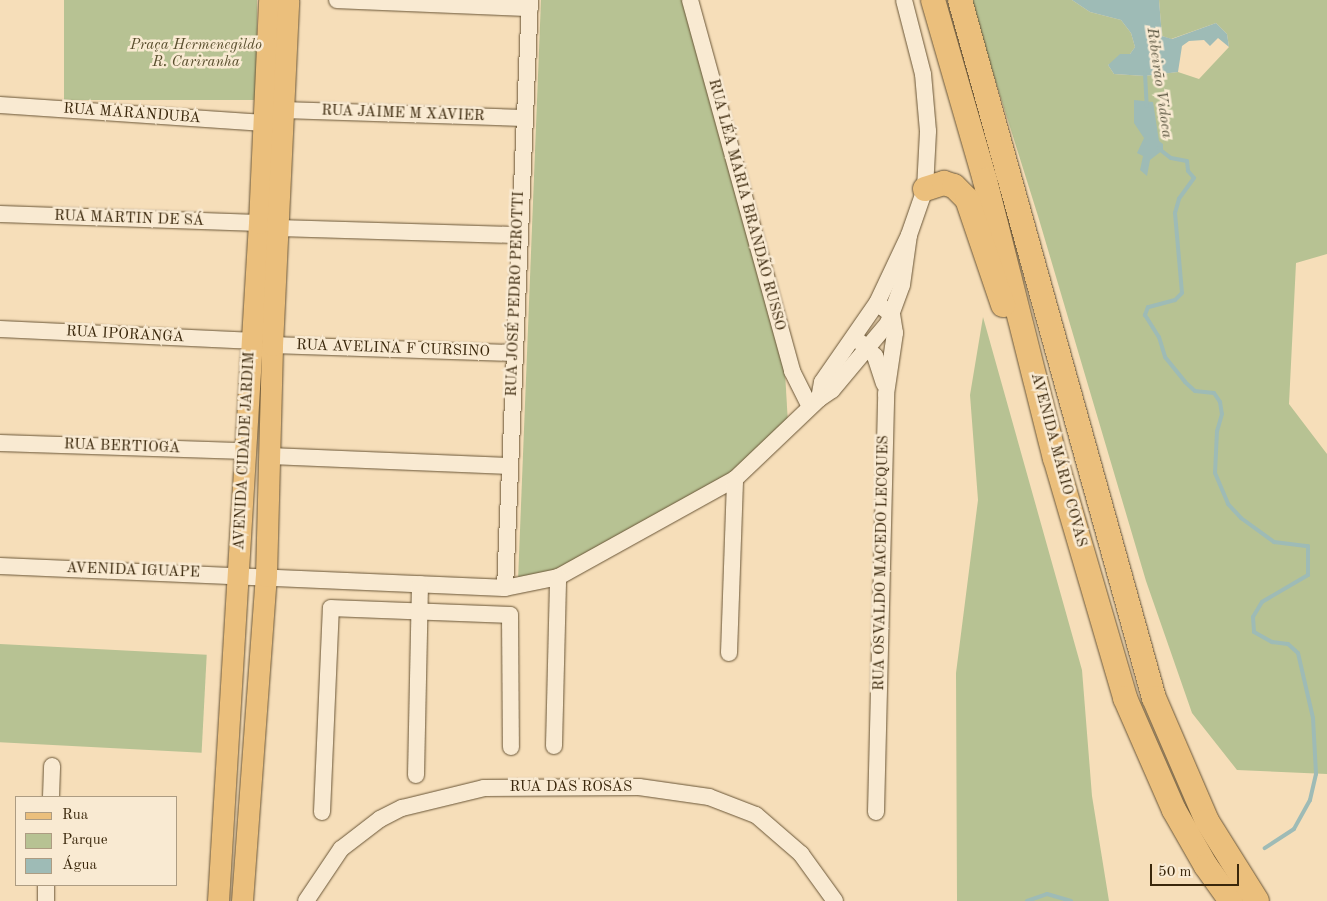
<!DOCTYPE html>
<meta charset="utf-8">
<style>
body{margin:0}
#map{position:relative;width:1327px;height:901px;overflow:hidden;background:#f6deb9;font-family:"Old Standard TT",serif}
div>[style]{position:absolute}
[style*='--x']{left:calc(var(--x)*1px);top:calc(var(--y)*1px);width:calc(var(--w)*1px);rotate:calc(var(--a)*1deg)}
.green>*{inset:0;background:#b7c293;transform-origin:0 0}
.water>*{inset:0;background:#9ebbb6}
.stream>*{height:4px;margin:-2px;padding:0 2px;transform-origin:2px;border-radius:2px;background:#9ebbb6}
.roads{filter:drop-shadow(0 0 1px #695536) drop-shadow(0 0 1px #695536)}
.minor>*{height:16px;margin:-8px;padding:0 8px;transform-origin:8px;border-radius:8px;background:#f9ead2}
.major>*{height:21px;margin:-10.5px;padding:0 10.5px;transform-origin:10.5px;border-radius:10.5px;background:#ebbf7c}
.highway>*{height:24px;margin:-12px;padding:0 12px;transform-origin:12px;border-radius:12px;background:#ebbf7c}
span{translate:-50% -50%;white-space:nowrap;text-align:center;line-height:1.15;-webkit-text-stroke:5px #f9ead2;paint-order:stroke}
.park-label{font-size:15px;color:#594e2d;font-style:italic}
.street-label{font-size:15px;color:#3a270b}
.water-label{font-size:16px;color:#58533e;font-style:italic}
.legend{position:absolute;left:15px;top:796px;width:162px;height:90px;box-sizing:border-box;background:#f9ead2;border:1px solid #ad9c82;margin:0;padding:6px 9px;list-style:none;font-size:15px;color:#3a270b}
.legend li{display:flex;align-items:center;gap:10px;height:25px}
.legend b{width:25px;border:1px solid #ad9c82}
.scale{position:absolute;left:1150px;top:864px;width:89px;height:22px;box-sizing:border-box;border:2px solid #3a270b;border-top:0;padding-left:6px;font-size:15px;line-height:18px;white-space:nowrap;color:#3a270b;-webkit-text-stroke:4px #f9ead2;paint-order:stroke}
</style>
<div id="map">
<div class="green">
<div style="left:64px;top:0;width:193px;height:100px"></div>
<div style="clip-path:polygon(541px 0,683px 0,785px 372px,788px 424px,732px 473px,558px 569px,518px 581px)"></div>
<div style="clip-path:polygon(970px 0,1072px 0,1090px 12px,1121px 20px,1131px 33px,1135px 47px,1130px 54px,1108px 65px,1114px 74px,1145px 76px,1178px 72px,1199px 79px,1229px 47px,1227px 34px,1216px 23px,1171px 39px,1162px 36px,1159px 0,1327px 0,1327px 254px,1296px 263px,1289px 404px,1327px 454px,1327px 774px,1237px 770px,1192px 713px,1146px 581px,1038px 216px)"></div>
<div style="clip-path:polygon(983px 317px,1082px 670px,1092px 796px,1109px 901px,957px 901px,956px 673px,978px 500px,970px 395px)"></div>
<div style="left:0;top:644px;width:207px;height:98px;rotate:3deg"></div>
</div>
<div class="water">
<div style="clip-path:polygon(1072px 0,1159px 0,1162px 36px,1172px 39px,1216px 23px,1227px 34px,1229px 47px,1218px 38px,1210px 46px,1204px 40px,1189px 41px,1182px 46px,1178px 72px,1145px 76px,1114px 74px,1108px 65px,1120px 54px,1130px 54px,1135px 47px,1131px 33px,1121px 20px,1090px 12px)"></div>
<div style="clip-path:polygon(1134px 100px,1153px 102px,1159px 141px,1163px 144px,1163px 150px,1150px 160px,1147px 176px,1140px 170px,1143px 156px,1137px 153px,1144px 138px,1134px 123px)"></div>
</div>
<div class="stream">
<div style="--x:1145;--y:73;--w:33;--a:87"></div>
<div style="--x:1158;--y:148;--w:16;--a:38"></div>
<div style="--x:1171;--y:158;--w:16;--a:11"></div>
<div style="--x:1187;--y:161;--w:10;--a:84"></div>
<div style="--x:1188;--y:171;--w:9;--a:49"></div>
<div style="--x:1194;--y:178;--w:26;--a:126"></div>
<div style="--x:1179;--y:199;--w:15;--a:106"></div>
<div style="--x:1175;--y:213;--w:80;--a:85"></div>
<div style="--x:1182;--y:293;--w:10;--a:135"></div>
<div style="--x:1175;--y:300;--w:28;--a:165"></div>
<div style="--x:1148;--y:307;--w:9;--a:111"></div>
<div style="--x:1145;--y:315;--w:26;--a:58"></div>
<div style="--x:1159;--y:337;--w:21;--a:73"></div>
<div style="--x:1165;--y:357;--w:32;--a:51"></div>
<div style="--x:1185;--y:382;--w:13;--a:42"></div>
<div style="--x:1195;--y:391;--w:19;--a:6"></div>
<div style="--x:1214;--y:393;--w:11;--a:56"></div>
<div style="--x:1220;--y:402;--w:12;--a:81"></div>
<div style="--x:1222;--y:414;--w:18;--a:106"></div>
<div style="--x:1217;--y:431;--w:42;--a:92.7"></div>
<div style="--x:1215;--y:473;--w:34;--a:67"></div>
<div style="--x:1228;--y:504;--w:19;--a:47"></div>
<div style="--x:1241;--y:518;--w:41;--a:36"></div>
<div style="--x:1274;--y:542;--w:34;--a:7"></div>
<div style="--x:1308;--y:546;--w:29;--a:90"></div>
<div style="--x:1308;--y:575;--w:53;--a:149.6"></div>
<div style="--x:1262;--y:602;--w:17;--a:121"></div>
<div style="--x:1253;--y:617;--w:15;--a:86"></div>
<div style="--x:1254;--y:632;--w:21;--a:29"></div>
<div style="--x:1272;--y:642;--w:16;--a:7"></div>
<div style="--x:1288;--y:644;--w:13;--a:42"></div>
<div style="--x:1298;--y:653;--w:67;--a:77"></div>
<div style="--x:1313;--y:718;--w:56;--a:86.9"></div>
<div style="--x:1316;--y:774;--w:27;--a:103"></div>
<div style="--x:1310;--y:800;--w:33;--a:119"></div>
<div style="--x:1294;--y:829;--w:35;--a:147"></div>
<div style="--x:1027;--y:901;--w:21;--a:-19"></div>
<div style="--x:1047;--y:894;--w:25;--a:16"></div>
</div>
<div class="roads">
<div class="minor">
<div style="--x:337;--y:0;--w:193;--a:2.4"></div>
<div style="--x:690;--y:0;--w:385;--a:74.6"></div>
<div style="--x:792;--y:371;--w:40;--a:63.4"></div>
<div style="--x:0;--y:105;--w:265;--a:3.9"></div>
<div style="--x:283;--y:110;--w:240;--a:1.9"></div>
<div style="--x:0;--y:214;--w:259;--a:2"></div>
<div style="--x:278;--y:228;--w:241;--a:1.7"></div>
<div style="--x:0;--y:329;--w:250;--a:2.7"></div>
<div style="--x:860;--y:342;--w:21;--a:43"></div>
<div style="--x:875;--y:356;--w:29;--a:72"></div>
<div style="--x:272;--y:345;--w:241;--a:1.9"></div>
<div style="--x:819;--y:399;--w:17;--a:-80"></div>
<div style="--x:822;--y:382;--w:96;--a:-55.2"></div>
<div style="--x:877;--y:303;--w:75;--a:-64.8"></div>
<div style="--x:909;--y:235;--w:49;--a:-70.8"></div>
<div style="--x:925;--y:189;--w:58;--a:-87"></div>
<div style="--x:928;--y:131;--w:57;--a:-95"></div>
<div style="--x:923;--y:74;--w:76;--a:-104.4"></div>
<div style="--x:0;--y:443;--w:245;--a:1.9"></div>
<div style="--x:270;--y:456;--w:240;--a:2.4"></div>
<div style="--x:0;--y:566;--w:505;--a:2.49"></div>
<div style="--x:505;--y:588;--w:54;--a:-11.7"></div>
<div style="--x:558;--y:577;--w:202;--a:-29"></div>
<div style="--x:735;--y:479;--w:116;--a:-43.6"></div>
<div style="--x:819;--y:399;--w:16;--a:-35"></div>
<div style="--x:832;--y:390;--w:87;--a:-50.1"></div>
<div style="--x:888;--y:323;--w:40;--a:-69.8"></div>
<div style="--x:902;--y:285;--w:50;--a:-82"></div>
<div style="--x:505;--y:588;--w:589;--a:-87.57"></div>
<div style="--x:729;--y:653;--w:174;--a:-88"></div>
<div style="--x:554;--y:746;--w:169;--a:-88.6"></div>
<div style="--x:416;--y:775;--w:191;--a:-88.8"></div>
<div style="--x:51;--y:797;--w:31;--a:-88"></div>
<div style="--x:322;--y:812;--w:204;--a:-87.5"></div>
<div style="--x:331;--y:608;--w:179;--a:2.2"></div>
<div style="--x:510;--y:615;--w:132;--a:89.6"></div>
<div style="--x:876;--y:812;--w:418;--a:-88.6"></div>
<div style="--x:886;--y:394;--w:62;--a:-81.6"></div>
<div style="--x:895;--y:333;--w:18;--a:-99"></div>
<div style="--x:892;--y:315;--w:19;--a:-141"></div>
<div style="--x:46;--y:901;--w:16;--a:-90"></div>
<div style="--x:306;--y:901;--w:63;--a:-56.1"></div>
<div style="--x:341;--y:849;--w:49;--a:-37.6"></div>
<div style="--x:380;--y:819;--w:25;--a:-27"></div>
<div style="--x:402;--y:808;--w:84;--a:-13.7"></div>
<div style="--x:484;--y:788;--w:155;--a:-0.4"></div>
<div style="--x:639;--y:787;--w:71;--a:8.1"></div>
<div style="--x:709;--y:797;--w:50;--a:21"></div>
<div style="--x:756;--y:815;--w:60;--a:40.9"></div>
<div style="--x:801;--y:854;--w:58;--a:54.1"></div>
</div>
<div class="major">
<div style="--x:218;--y:901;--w:679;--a:-86.54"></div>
<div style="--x:259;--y:223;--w:223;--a:-87.4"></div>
<div style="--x:242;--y:901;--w:326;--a:-85.8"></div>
<div style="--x:266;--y:576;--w:231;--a:-88.5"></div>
<div style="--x:272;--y:345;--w:345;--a:-87.3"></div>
</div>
<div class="highway">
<div style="--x:933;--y:0;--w:187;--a:73.9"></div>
<div style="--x:985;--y:180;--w:287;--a:75.9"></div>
<div style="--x:1055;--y:458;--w:250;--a:73.7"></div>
<div style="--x:1125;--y:698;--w:122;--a:66.4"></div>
<div style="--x:1174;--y:810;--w:64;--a:60.3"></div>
<div style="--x:1206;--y:866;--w:43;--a:54.5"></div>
<div style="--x:960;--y:0;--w:724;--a:74.47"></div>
<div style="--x:1154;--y:698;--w:134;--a:66.7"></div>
<div style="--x:1207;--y:821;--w:94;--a:58"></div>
<div style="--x:925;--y:189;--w:20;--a:-18"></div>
<div style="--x:944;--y:183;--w:10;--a:17"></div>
<div style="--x:954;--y:186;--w:18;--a:45"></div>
<div style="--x:967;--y:199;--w:112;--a:71.2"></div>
</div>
</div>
<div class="park-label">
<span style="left:196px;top:54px">Praça Hermenegildo<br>R. Cariranha</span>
</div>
<div class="street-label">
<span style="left:132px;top:114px;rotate:4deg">RUA MARANDUBA</span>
<span style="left:403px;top:114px;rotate:2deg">RUA JAIME M XAVIER</span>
<span style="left:746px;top:205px;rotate:75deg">RUA LÉA MARIA BRANDÃO RUSSO</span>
<span style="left:129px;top:219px;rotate:2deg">RUA MARTIN DE SÁ</span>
<span style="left:516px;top:294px;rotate:-88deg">RUA JOSÉ PEDRO PEROTTI</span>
<span style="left:125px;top:335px;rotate:3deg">RUA IPORANGA</span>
<span style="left:393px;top:349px;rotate:2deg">RUA AVELINA F CURSINO</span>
<span style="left:122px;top:447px;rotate:2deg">RUA BERTIOGA</span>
<span style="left:245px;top:451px;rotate:-87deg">AVENIDA CIDADE JARDIM</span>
<span style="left:1058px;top:460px;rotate:75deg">AVENIDA MÁRIO COVAS</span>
<span style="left:882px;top:563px;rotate:-89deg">RUA OSVALDO MACEDO LECQUES</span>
<span style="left:133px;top:571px;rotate:2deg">AVENIDA IGUAPE</span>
<span style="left:571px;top:788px">RUA DAS ROSAS</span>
</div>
<div class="water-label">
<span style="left:1159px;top:83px;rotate:82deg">Ribeirão Vidoca</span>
</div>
<ul class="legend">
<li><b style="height:6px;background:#ebbf7c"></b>Rua</li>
<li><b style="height:14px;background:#b7c293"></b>Parque</li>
<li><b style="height:14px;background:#9ebbb6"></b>Água</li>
</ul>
<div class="scale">50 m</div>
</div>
